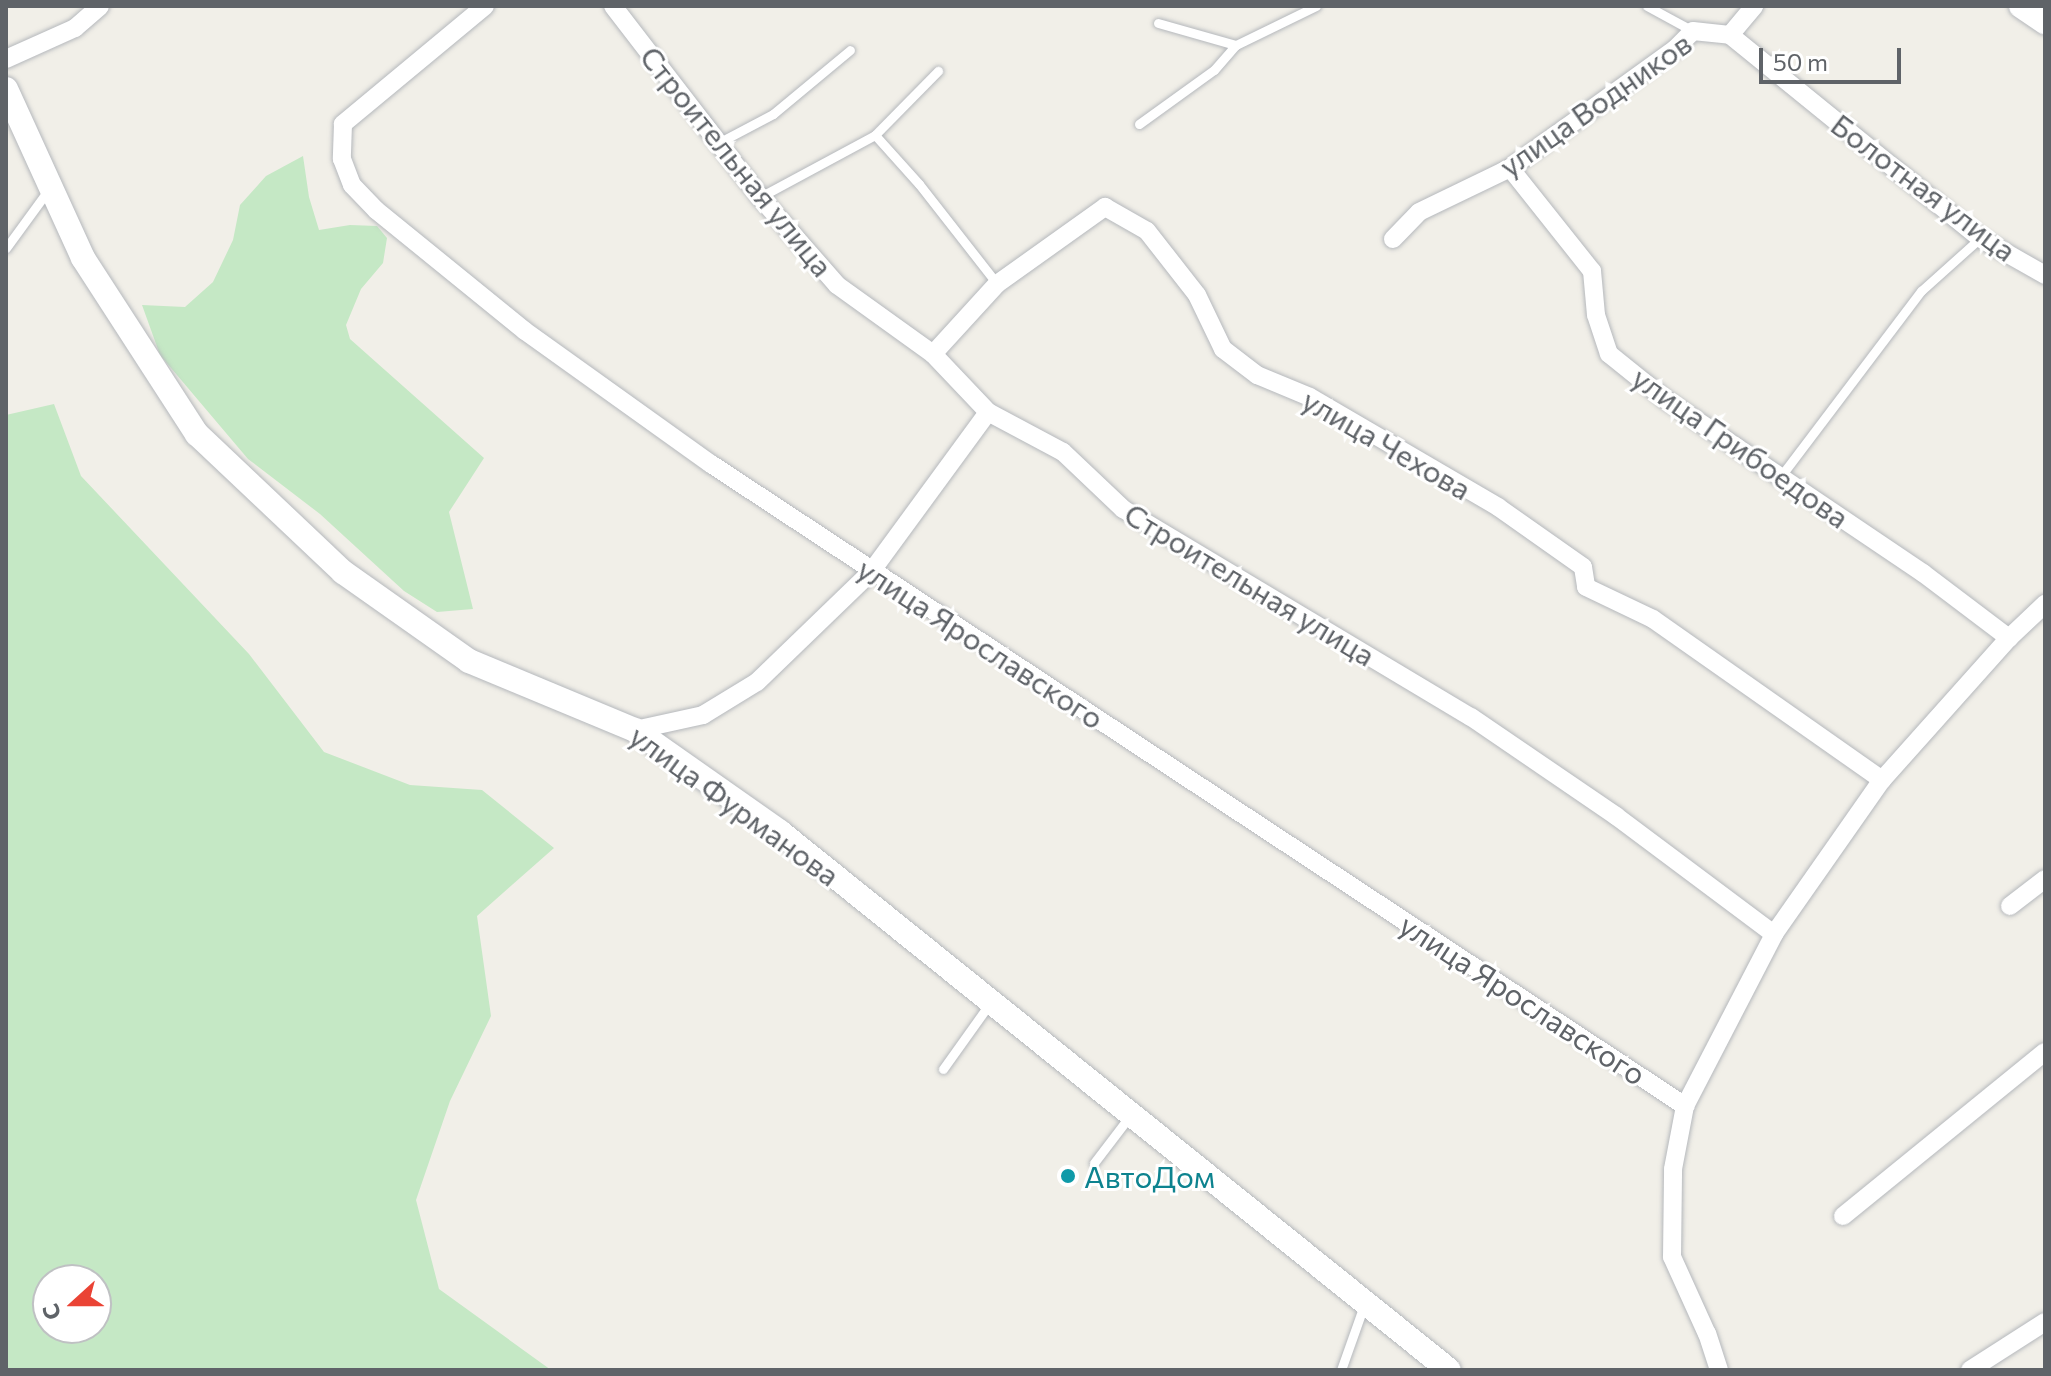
<!DOCTYPE html>
<meta charset="utf-8">
<style>
body{margin:0}
#map{position:relative;width:2051px;height:1376px;overflow:hidden;background:#f1efe8;font-family:Commissioner,sans-serif}
div>[style]{position:absolute}
[style*='--x']{left:calc(var(--x)*1px);top:calc(var(--y)*1px);width:calc(var(--w)*1px);rotate:calc(var(--a)*1deg)}
.green>*{inset:0;background:#c5e8c5}
.roads{filter:drop-shadow(0 0 2px #b5b8bc) drop-shadow(0 0 2px #b5b8bc)}
.service>*{height:9px;margin:-4.5px;padding:0 4.5px;transform-origin:4.5px;border-radius:4.5px;background:#fff}
.minor>*{height:18px;margin:-9px;padding:0 9px;transform-origin:9px;border-radius:9px;background:#fff}
.secondary>*{height:24px;margin:-12px;padding:0 12px;transform-origin:12px;border-radius:12px;background:#fff}
.dots>*{width:22px;height:22px;translate:-50% -50%;box-sizing:border-box;border:4px solid #fff;border-radius:50%}
span{translate:-50% -50%;white-space:nowrap;text-align:center;line-height:1.15;-webkit-text-stroke:6px #fff;paint-order:stroke}
.street-label{font-size:30px;color:#5f6368}
.culture-label{font-size:30px;color:#0d838f}
.left{translate:0 -50%;text-align:left}
.frame{position:absolute;inset:0;border:8px solid #5f6368;pointer-events:none}
.north{position:absolute;left:32px;top:1264px;width:80px;height:80px;box-sizing:border-box;background:#fff;border:2px solid #bfc1c3;border-radius:50%;rotate:249deg;font-size:22px;font-weight:700;line-height:32px;text-align:center;color:#5f6368}
.north::after{content:'';display:block;margin:auto;width:28px;height:36px;background:#ea4335;clip-path:polygon(50% 0,100% 100%,50% 72%,0 100%)}
.scale{position:absolute;left:1759px;top:48px;width:142px;height:36px;box-sizing:border-box;border:4px solid #5f6368;border-top:0;padding-left:10px;font-size:24px;line-height:28px;white-space:nowrap;color:#5f6368;-webkit-text-stroke:6px #fff;paint-order:stroke}
</style>
<div id="map">
<div class="green">
<div style="clip-path:polygon(303px 156px,309px 197px,319px 230px,350px 225px,377px 226px,387px 238px,383px 263px,361px 289px,346px 325px,350px 339px,484px 458px,449px 512px,473px 609px,437px 612px,404px 591px,320px 514px,248px 459px,160px 355px,142px 305px,185px 307px,213px 282px,233px 240px,240px 205px,266px 176px)"></div>
<div style="clip-path:polygon(evenodd,54px 404px,81px 476px,249px 654px,324px 752px,410px 785px,482px 790px,554px 848px,477px 916px,491px 1016px,450px 1101px,416px 1200px,439px 1289px,551px 1370px,6px 1370px,6px 415px,54px 404px,48px 1280px,96px 1280px,96px 1328px,48px 1328px,48px 1280px)"></div>
</div>
<div class="roads">
<div class="service">
<div style="--x:1647;--y:6;--w:52;--a:28.5"></div>
<div style="--x:1158;--y:23;--w:81;--a:15.8"></div>
<div style="--x:1236;--y:45;--w:89;--a:-26"></div>
<div style="--x:1139;--y:124;--w:92;--a:-35.8"></div>
<div style="--x:1214;--y:70;--w:33;--a:-49"></div>
<div style="--x:875;--y:135;--w:90;--a:-45.5"></div>
<div style="--x:720;--y:142;--w:60;--a:-27.8"></div>
<div style="--x:773;--y:114;--w:100;--a:-39.7"></div>
<div style="--x:760;--y:197;--w:131;--a:-28.3"></div>
<div style="--x:875;--y:135;--w:66;--a:48.1"></div>
<div style="--x:919;--y:184;--w:127;--a:52"></div>
<div style="--x:6;--y:248;--w:73;--a:-53.9"></div>
<div style="--x:1781;--y:476;--w:232;--a:-52.9"></div>
<div style="--x:1921;--y:291;--w:79;--a:-41.9"></div>
<div style="--x:943;--y:1069;--w:81;--a:-54.5"></div>
<div style="--x:1094;--y:1163;--w:58;--a:-52.7"></div>
<div style="--x:1341;--y:1370;--w:69;--a:-70.5"></div>
</div>
<div class="minor">
<div style="--x:485;--y:6;--w:185;--a:140.3"></div>
<div style="--x:343;--y:124;--w:35;--a:92"></div>
<div style="--x:342;--y:159;--w:28;--a:69"></div>
<div style="--x:352;--y:185;--w:35;--a:46"></div>
<div style="--x:376;--y:210;--w:192;--a:39.1"></div>
<div style="--x:525;--y:331;--w:229;--a:35.6"></div>
<div style="--x:711;--y:464;--w:1167;--a:33.39"></div>
<div style="--x:613;--y:6;--w:241;--a:52.4"></div>
<div style="--x:760;--y:197;--w:117;--a:48.8"></div>
<div style="--x:837;--y:285;--w:118;--a:35.7"></div>
<div style="--x:933;--y:354;--w:80;--a:46.5"></div>
<div style="--x:988;--y:412;--w:85;--a:28.1"></div>
<div style="--x:1063;--y:452;--w:83;--a:43.5"></div>
<div style="--x:1123;--y:509;--w:405;--a:30.9"></div>
<div style="--x:1471;--y:717;--w:176;--a:34.3"></div>
<div style="--x:1616;--y:816;--w:197;--a:36.8"></div>
<div style="--x:1730;--y:35;--w:322;--a:39.1"></div>
<div style="--x:1980;--y:238;--w:75;--a:29.6"></div>
<div style="--x:6;--y:59;--w:76;--a:-24.2"></div>
<div style="--x:75;--y:28;--w:33;--a:-41"></div>
<div style="--x:1510;--y:168;--w:132;--a:51.5"></div>
<div style="--x:1592;--y:271;--w:44;--a:84.8"></div>
<div style="--x:1596;--y:315;--w:41;--a:71.6"></div>
<div style="--x:1609;--y:354;--w:72;--a:38.8"></div>
<div style="--x:1665;--y:399;--w:311;--a:34"></div>
<div style="--x:1923;--y:573;--w:108;--a:37.1"></div>
<div style="--x:1393;--y:239;--w:37;--a:-46"></div>
<div style="--x:1419;--y:212;--w:101;--a:-25.8"></div>
<div style="--x:1510;--y:168;--w:203;--a:-35.8"></div>
<div style="--x:1675;--y:49;--w:25;--a:-45"></div>
<div style="--x:1693;--y:31;--w:37;--a:6"></div>
<div style="--x:1730;--y:35;--w:38;--a:-50"></div>
<div style="--x:933;--y:354;--w:95;--a:-47.6"></div>
<div style="--x:997;--y:284;--w:133;--a:-35.5"></div>
<div style="--x:1105;--y:207;--w:48;--a:29.7"></div>
<div style="--x:1147;--y:231;--w:81;--a:52"></div>
<div style="--x:1197;--y:295;--w:60;--a:64.3"></div>
<div style="--x:1223;--y:349;--w:43;--a:37.4"></div>
<div style="--x:1257;--y:375;--w:57;--a:22.5"></div>
<div style="--x:1310;--y:397;--w:218;--a:30.3"></div>
<div style="--x:1498;--y:507;--w:104;--a:35.2"></div>
<div style="--x:1583;--y:567;--w:20;--a:81"></div>
<div style="--x:1586;--y:587;--w:74;--a:25.5"></div>
<div style="--x:1653;--y:619;--w:280;--a:35.1"></div>
<div style="--x:635;--y:730;--w:70;--a:-12.4"></div>
<div style="--x:703;--y:715;--w:63;--a:-31.4"></div>
<div style="--x:757;--y:682;--w:158;--a:-44"></div>
<div style="--x:871;--y:572;--w:198;--a:-53.8"></div>
<div style="--x:2010;--y:906;--w:44;--a:-37.6"></div>
<div style="--x:1843;--y:1216;--w:260;--a:-39.1"></div>
<div style="--x:1719;--y:1370;--w:38;--a:-108"></div>
<div style="--x:1707;--y:1334;--w:85;--a:-114.4"></div>
<div style="--x:1672;--y:1257;--w:88;--a:-89.3"></div>
<div style="--x:1673;--y:1169;--w:64;--a:-79.2"></div>
<div style="--x:1685;--y:1106;--w:194;--a:-62.6"></div>
<div style="--x:1774;--y:934;--w:188;--a:-55"></div>
<div style="--x:1882;--y:780;--w:191;--a:-48.2"></div>
<div style="--x:2009;--y:638;--w:50;--a:-43.4"></div>
<div style="--x:1970;--y:1370;--w:89;--a:-32.6"></div>
</div>
<div class="secondary">
<div style="--x:2021;--y:6;--w:29;--a:34"></div>
<div style="--x:6;--y:89;--w:186;--a:65.5"></div>
<div style="--x:83;--y:258;--w:210;--a:57.1"></div>
<div style="--x:197;--y:434;--w:201;--a:43.4"></div>
<div style="--x:343;--y:572;--w:154;--a:35.2"></div>
<div style="--x:469;--y:661;--w:180;--a:22.6"></div>
<div style="--x:635;--y:730;--w:177;--a:35.1"></div>
<div style="--x:780;--y:832;--w:858;--a:38.81"></div>
</div>
</div>
<div class="dots">
<div style="left:1068px;top:1176px;background:#0f9aa8"></div>
</div>
<div class="street-label">
<span style="left:1595px;top:104px;rotate:-35deg">улица Водников</span>
<span style="left:737px;top:161px;rotate:51deg">Строительная улица</span>
<span style="left:1924px;top:187px;rotate:37deg">Болотная улица</span>
<span style="left:1387px;top:444px;rotate:30deg">улица Чехова</span>
<span style="left:1741px;top:447px;rotate:35deg">улица Грибоедова</span>
<span style="left:1250px;top:584px;rotate:31deg">Строительная улица</span>
<span style="left:981px;top:643px;rotate:33deg">улица Ярославского</span>
<span style="left:735px;top:805px;rotate:36deg">улица Фурманова</span>
<span style="left:1523px;top:999px;rotate:33deg">улица Ярославского</span>
</div>
<div class="culture-label">
<span class="left" style="left:1084px;top:1176px">АвтоДом</span>
</div>
<div class="frame"></div>
<div class="north">С</div>
<div class="scale">50 m</div>
</div>
